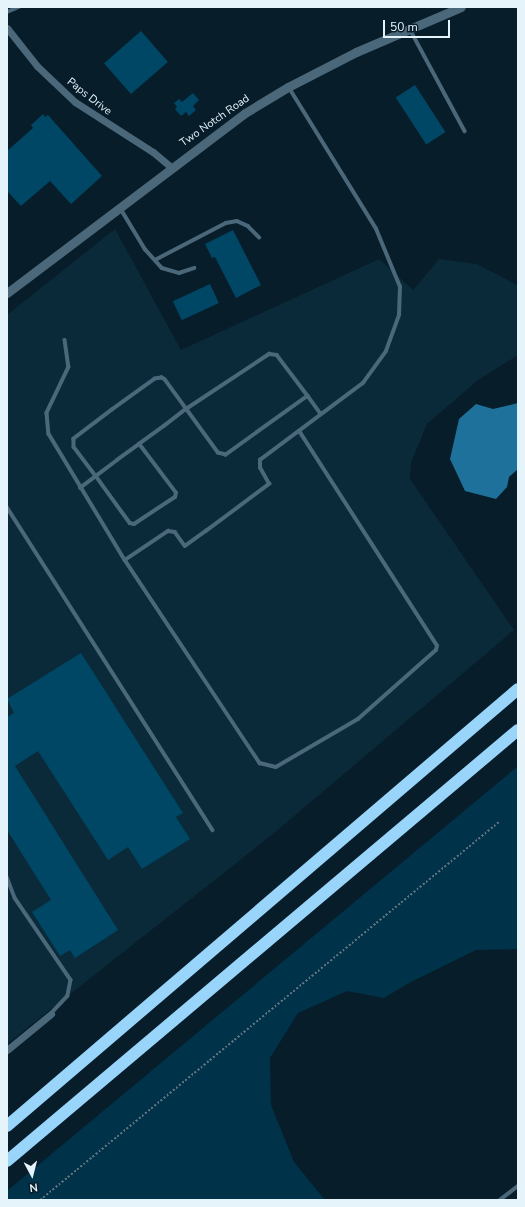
<!DOCTYPE html>
<style>
body{margin:0}
#map{position:relative;width:525px;height:1207px;overflow:hidden;background:#071d2a;font-family:"Nunito Sans",sans-serif}
div>[style]{position:absolute}
[style*='--x']{left:calc(var(--x)*1px);top:calc(var(--y)*1px);width:calc(var(--w)*1px);rotate:calc(var(--a)*1deg)}
.built>*{inset:0;background:#0a2939}
.green>*{inset:0;background:#00324a}
.water>*{inset:0;background:#1e719a}
.building>*{inset:0;background:#004765;transform-origin:0 0}
.path>*{height:1.5px;margin-top:-0.75px;transform-origin:0;background:repeating-linear-gradient(90deg,#61737e 0 2px,transparent 0 4px)}
.service>*{height:3.5px;margin:-1.75px;padding:0 1.75px;transform-origin:1.75px;border-radius:1.75px;background:#4b687a}
.minor>*{height:7px;margin:-3.5px;padding:0 3.5px;transform-origin:3.5px;border-radius:3.5px;background:#4b687a}
.tertiary>*{height:9px;margin:-4.5px;padding:0 4.5px;transform-origin:4.5px;border-radius:4.5px;background:#4b687a}
.motorway>*{height:12px;margin:-6px;padding:0 6px;transform-origin:6px;border-radius:6px;background:#99d5fa}
span{translate:-50% -50%;white-space:nowrap;text-align:center;line-height:1.15;-webkit-text-stroke:4px #071d2a;paint-order:stroke}
.street-label{font-size:11px;color:#e5f3fb}
.frame{position:absolute;inset:0;border:8px solid #e5f3fb;pointer-events:none}
.north{position:absolute;left:12px;top:1155px;width:40px;height:40px;-webkit-text-stroke:3px #071d2a;paint-order:stroke;rotate:173deg;font-size:11px;font-weight:700;line-height:16px;text-align:center;color:#e5f3fb}
.north::after{content:'';display:block;margin:auto;width:14px;height:18px;background:#e5f3fb;clip-path:polygon(50% 0,100% 100%,50% 72%,0 100%)}
.scale{position:absolute;left:383px;top:20px;width:67px;height:18px;box-sizing:border-box;border:2px solid #e5f3fb;border-top:0;padding-left:5px;font-size:12px;line-height:14px;white-space:nowrap;color:#e5f3fb;-webkit-text-stroke:3px #071d2a;paint-order:stroke}
</style>
<div id="map">
<div class="built">
<div style="clip-path:polygon(115px 229px,181px 350px,379px 259px,413px 290px,439px 259px,477px 264px,517px 285px,518px 355px,478px 380px,427px 424px,411px 463px,410px 479px,514px 630px,273px 834px,7px 1044px,7px 315px)"></div>
</div>
<div class="green">
<div style="clip-path:polygon(518px 766px,518px 949px,476px 950px,409px 983px,384px 998px,347px 991px,298px 1013px,270px 1058px,271px 1105px,294px 1162px,325px 1200px,7px 1200px,7px 1191px)"></div>
</div>
<div class="water">
<div style="clip-path:polygon(518px 403px,518px 469px,509px 477px,507px 487px,496px 499px,465px 491px,450px 459px,459px 419px,476px 404px,493px 409px)"></div>
</div>
<div class="building">
<div style="left:141px;top:31px;width:41px;height:49px;rotate:49deg"></div>
<div style="left:415px;top:85px;width:56px;height:23px;rotate:57deg"></div>
<div style="clip-path:polygon(193px 93px,199px 100px,193px 106px,196px 110px,189px 116px,186px 112px,181px 116px,175px 109px,177px 107px,174px 103px,179px 99px,182px 102px)"></div>
<div style="clip-path:polygon(43px 114px,45px 117px,48px 115px,102px 176px,71px 204px,50px 181px,21px 206px,7px 191px,7px 151px,33px 128px,31px 125px)"></div>
<div style="clip-path:polygon(233px 230px,261px 285px,236px 298px,215px 257px,212px 258px,205px 244px)"></div>
<div style="left:210px;top:284px;width:21px;height:41px;rotate:65deg"></div>
<div style="clip-path:polygon(81px 653px,183px 813px,176px 817px,190px 839px,142px 869px,128px 847px,108px 860px,38px 751px,15px 766px,118px 930px,75px 958px,70px 950px,60px 956px,32px 912px,51px 900px,7px 830px,7px 717px,14px 713px,7px 699px)"></div>
</div>
<div class="path">
<div style="--x:40;--y:1200;--w:596;--a:-39.49"></div>
</div>
<div class="service">
<div style="--x:7;--y:12;--w:13;--a:-23"></div>
<div style="--x:410;--y:29;--w:116;--a:61.7"></div>
<div style="--x:121;--y:209;--w:47;--a:59"></div>
<div style="--x:145;--y:249;--w:25;--a:48"></div>
<div style="--x:162;--y:268;--w:18;--a:16"></div>
<div style="--x:179;--y:273;--w:16;--a:-18"></div>
<div style="--x:155;--y:260;--w:80;--a:-27.5"></div>
<div style="--x:226;--y:223;--w:11;--a:-10"></div>
<div style="--x:237;--y:221;--w:12;--a:24"></div>
<div style="--x:248;--y:226;--w:16;--a:45"></div>
<div style="--x:65;--y:340;--w:27;--a:82"></div>
<div style="--x:69;--y:367;--w:51;--a:115.6"></div>
<div style="--x:47;--y:413;--w:21;--a:85"></div>
<div style="--x:49;--y:434;--w:147;--a:58.9"></div>
<div style="--x:125;--y:560;--w:52;--a:-34"></div>
<div style="--x:168;--y:531;--w:7;--a:8"></div>
<div style="--x:175;--y:532;--w:17;--a:54"></div>
<div style="--x:185;--y:546;--w:26;--a:-36"></div>
<div style="--x:206;--y:531;--w:79;--a:-36.7"></div>
<div style="--x:269;--y:484;--w:18;--a:-119"></div>
<div style="--x:260;--y:468;--w:8;--a:-90"></div>
<div style="--x:260;--y:460;--w:129;--a:-36.8"></div>
<div style="--x:363;--y:383;--w:39;--a:-54"></div>
<div style="--x:386;--y:351;--w:38;--a:-70"></div>
<div style="--x:399;--y:315;--w:28;--a:-88"></div>
<div style="--x:400;--y:287;--w:63;--a:-112.5"></div>
<div style="--x:376;--y:229;--w:166;--a:-121.7"></div>
<div style="--x:308;--y:396;--w:22;--a:54"></div>
<div style="--x:80;--y:488;--w:20;--a:-37"></div>
<div style="--x:96;--y:476;--w:26;--a:-37"></div>
<div style="--x:117;--y:460;--w:27;--a:-36"></div>
<div style="--x:139;--y:444;--w:31;--a:-36"></div>
<div style="--x:164;--y:426;--w:28;--a:-38"></div>
<div style="--x:186;--y:409;--w:100;--a:-33.5"></div>
<div style="--x:269;--y:354;--w:8;--a:7"></div>
<div style="--x:277;--y:355;--w:51;--a:52.9"></div>
<div style="--x:308;--y:396;--w:101;--a:144.3"></div>
<div style="--x:226;--y:455;--w:8;--a:-166"></div>
<div style="--x:218;--y:453;--w:54;--a:-126"></div>
<div style="--x:186;--y:409;--w:36;--a:-126"></div>
<div style="--x:165;--y:380;--w:4;--a:-146"></div>
<div style="--x:162;--y:378;--w:7;--a:172"></div>
<div style="--x:155;--y:379;--w:53;--a:144.2"></div>
<div style="--x:112;--y:410;--w:48;--a:142.7"></div>
<div style="--x:74;--y:439;--w:8;--a:90"></div>
<div style="--x:74;--y:447;--w:36;--a:53"></div>
<div style="--x:96;--y:476;--w:58;--a:54.1"></div>
<div style="--x:130;--y:523;--w:4;--a:14"></div>
<div style="--x:134;--y:524;--w:49;--a:-33.4"></div>
<div style="--x:175;--y:497;--w:4;--a:-76"></div>
<div style="--x:176;--y:493;--w:61;--a:-127.1"></div>
<div style="--x:7;--y:507;--w:383;--a:57.5"></div>
<div style="--x:125;--y:560;--w:244;--a:56.4"></div>
<div style="--x:260;--y:763;--w:16;--a:14"></div>
<div style="--x:276;--y:767;--w:95;--a:-30.3"></div>
<div style="--x:358;--y:719;--w:104;--a:-41.5"></div>
<div style="--x:436;--y:650;--w:4;--a:-76"></div>
<div style="--x:437;--y:646;--w:255;--a:-122.7"></div>
<div style="--x:7;--y:877;--w:22;--a:69"></div>
<div style="--x:15;--y:898;--w:99;--a:55.7"></div>
<div style="--x:71;--y:980;--w:16;--a:101"></div>
<div style="--x:68;--y:996;--w:25;--a:133"></div>
<div style="--x:500;--y:1200;--w:23;--a:-38"></div>
</div>
<div class="minor">
<div style="--x:7;--y:28;--w:48;--a:51.7"></div>
<div style="--x:37;--y:66;--w:52;--a:43.5"></div>
<div style="--x:75;--y:102;--w:93;--a:32.7"></div>
<div style="--x:153;--y:152;--w:23;--a:40"></div>
<div style="--x:7;--y:1050;--w:57;--a:-39.3"></div>
</div>
<div class="tertiary">
<div style="--x:7;--y:293;--w:298;--a:-37.1"></div>
<div style="--x:245;--y:113;--w:50;--a:-31.2"></div>
<div style="--x:288;--y:87;--w:76;--a:-27.2"></div>
<div style="--x:356;--y:52;--w:114;--a:-23.2"></div>
</div>
<div class="motorway">
<div style="--x:7;--y:1126;--w:672;--a:-40.54"></div>
<div style="--x:7;--y:1161;--w:668;--a:-40.15"></div>
</div>
<div class="street-label">
<span style="left:89px;top:97px;rotate:38deg">Paps Drive</span>
<span style="left:215px;top:121px;rotate:-35deg">Two Notch Road</span>
</div>
<div class="frame"></div>
<div class="north">N</div>
<div class="scale">50 m</div>
</div>
